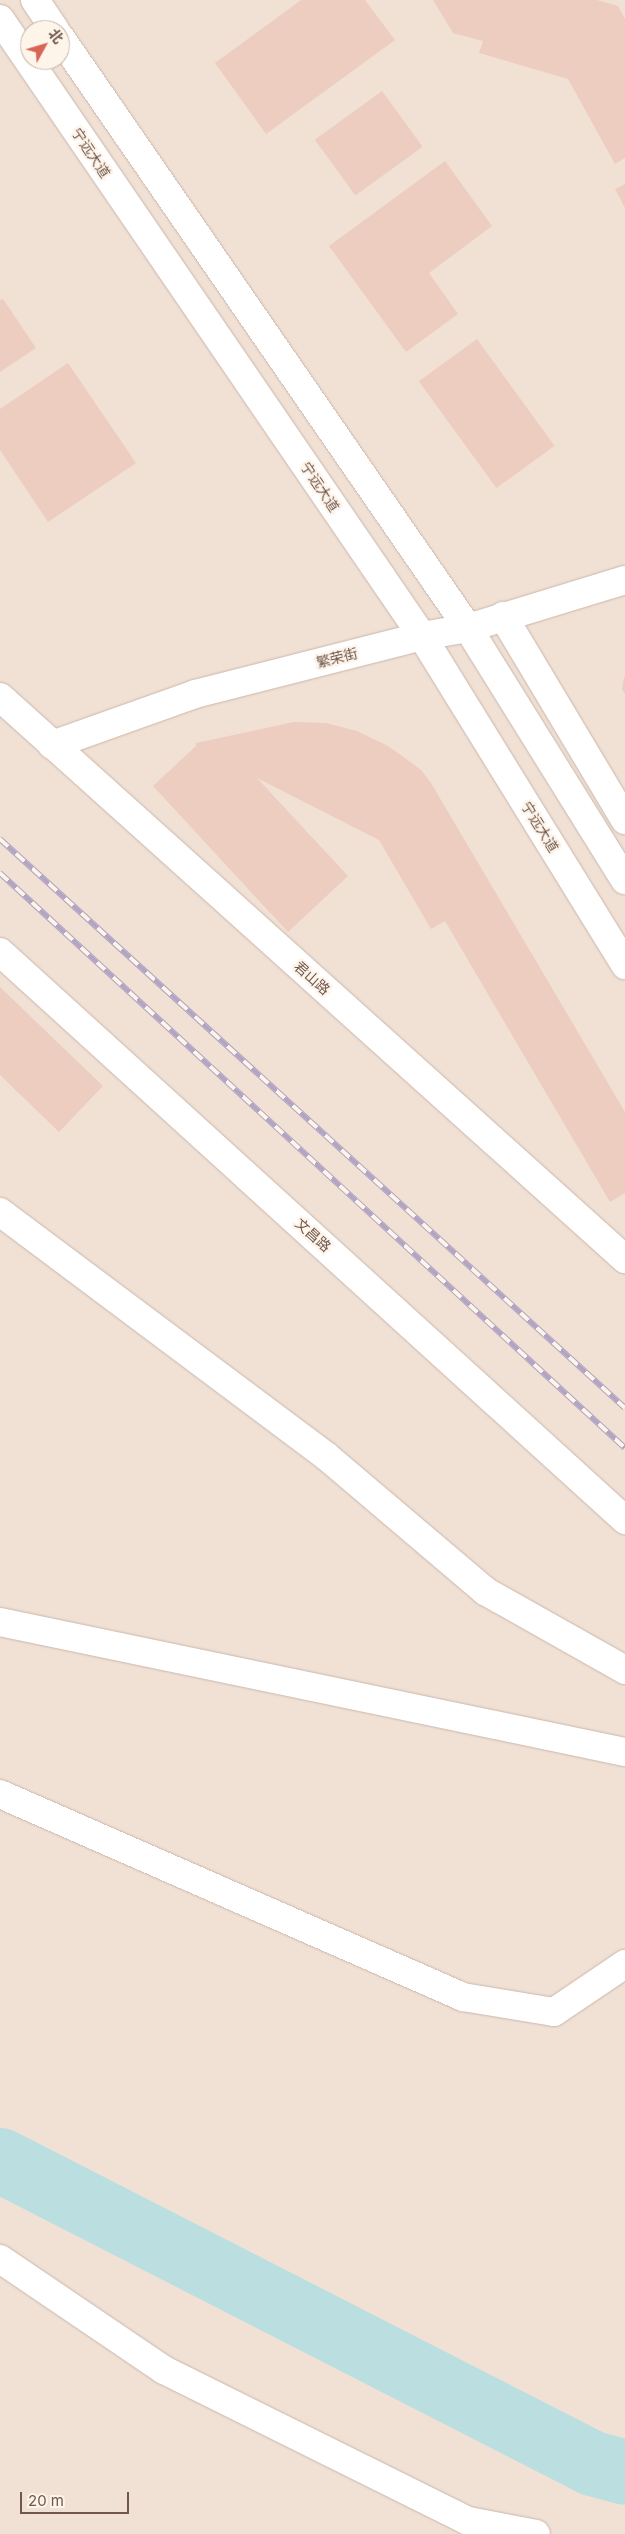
<!DOCTYPE html>
<meta charset="utf-8">
<style>
body{margin:0}
#map{position:relative;width:625px;height:2534px;overflow:hidden;background:#faefe4;font-family:Inter,"Noto Sans SC",sans-serif}
div>[style]{position:absolute}
[style*='--x']{left:calc(var(--x)*1px);top:calc(var(--y)*1px);width:calc(var(--w)*1px);rotate:calc(var(--a)*1deg)}
.residential>*{inset:0;background:#f1e1d4}
.river>*{height:65px;margin:-32.5px;padding:0 32.5px;transform-origin:32.5px;border-radius:32.5px;background:#bbdfe1}
.building>*{inset:0;background:#eccdbf;transform-origin:0 0}
.roads{filter:drop-shadow(0 0 1px #cab7ac) drop-shadow(0 0 1px #cab7ac)}
.minor>*{height:28px;margin:-14px;padding:0 14px;transform-origin:14px;border-radius:14px;background:#fff}
.tertiary>*{height:28px;margin:-14px;padding:0 14px;transform-origin:14px;border-radius:14px;background:#fff}
.secondary>*{height:28px;margin:-14px;padding:0 14px;transform-origin:14px;border-radius:14px;background:#fff}
.rail>*{height:5.5px;margin-top:-2.75px;transform-origin:0;background:repeating-linear-gradient(90deg,#fdf4ea 0 11px,#b2a4c2 0 22px);box-sizing:border-box;border-block:1px solid #b2a4c2}
span{translate:-50% -50%;white-space:nowrap;text-align:center;line-height:1.15;-webkit-text-stroke:4.5px #fdf4ea;paint-order:stroke}
.street-label{font-size:14px;color:#70564c}
.north{position:absolute;left:20px;top:20px;width:50px;height:50px;box-sizing:border-box;background:#fdf4ea;border:1px solid #c5b5ab;border-radius:50%;rotate:51deg;font-size:14px;font-weight:700;line-height:20px;text-align:center;color:#70564c}
.north::after{content:'';display:block;margin:auto;width:18px;height:22px;background:#d86655;clip-path:polygon(50% 0,100% 100%,50% 72%,0 100%)}
.scale{position:absolute;left:20px;top:2492px;width:109px;height:22px;box-sizing:border-box;border:2px solid #70564c;border-top:0;padding-left:6px;font-size:15px;line-height:18px;white-space:nowrap;color:#70564c;-webkit-text-stroke:4px #fdf4ea;paint-order:stroke}
</style>
<div id="map">
<div class="residential">
<div style="clip-path:polygon(evenodd,0 0,625px 0,625px 2534px,0 2534px,0 0,30px 30px,60px 30px,60px 60px,30px 60px,30px 30px)"></div>
</div>
<div class="river">
<div style="--x:0;--y:2160;--w:665;--a:27.1"></div>
<div style="--x:592;--y:2463;--w:34;--a:15"></div>
</div>
<div class="building">
<div style="clip-path:polygon(301px 0,365px 0,395px 40px,266px 134px,215px 63px)"></div>
<div style="clip-path:polygon(433px 0,597px 0,618px 6px,625px 19px,625px 158px,615px 164px,568px 79px,479px 53px,483px 41px,453px 33px)"></div>
<div style="left:382px;top:91px;width:69px;height:83px;rotate:54deg"></div>
<div style="clip-path:polygon(445px 161px,492px 226px,429px 273px,458px 314px,406px 352px,329px 246px)"></div>
<div style="clip-path:polygon(625px 184px,625px 208px,615px 189px)"></div>
<div style="clip-path:polygon(3px 299px,36px 348px,0 372px,0 300px)"></div>
<div style="left:477px;top:339px;width:132px;height:72px;rotate:54deg"></div>
<div style="clip-path:polygon(68px 363px,136px 463px,48px 522px,0 450px,0 409px)"></div>
<div style="clip-path:polygon(624px 677px,625px 677px,625px 694px,622px 689px)"></div>
<div style="clip-path:polygon(294px 722px,326px 723px,357px 731px,388px 746px,405px 758px,421px 770px,431px 783px,625px 1112px,625px 1193px,610px 1202px,445px 921px,431px 929px,379px 840px,257px 778px,348px 876px,288px 932px,153px 786px,196px 746px,196px 743px)"></div>
<div style="clip-path:polygon(0 987px,103px 1086px,59px 1132px,0 1075px)"></div>
</div>
<div class="roads">
<div class="minor">
<div style="--x:503;--y:616;--w:238;--a:59.1"></div>
<div style="--x:52;--y:745;--w:152;--a:-19.6"></div>
<div style="--x:195;--y:694;--w:234;--a:-14.3"></div>
<div style="--x:422;--y:636;--w:47;--a:-9.9"></div>
<div style="--x:468;--y:628;--w:164;--a:-17"></div>
<div style="--x:0;--y:1212;--w:407;--a:36.8"></div>
<div style="--x:326;--y:1456;--w:209;--a:40.3"></div>
<div style="--x:485;--y:1591;--w:161;--a:29.4"></div>
<div style="--x:0;--y:1622;--w:638;--a:11.75"></div>
<div style="--x:0;--y:1794;--w:506;--a:23.67"></div>
<div style="--x:463;--y:1997;--w:92;--a:9.4"></div>
<div style="--x:554;--y:2012;--w:86;--a:-34.1"></div>
<div style="--x:0;--y:2259;--w:198;--a:34.1"></div>
<div style="--x:164;--y:2370;--w:339;--a:26.4"></div>
<div style="--x:468;--y:2521;--w:69;--a:10.8"></div>
</div>
<div class="tertiary">
<div style="--x:0;--y:697;--w:841;--a:41.96"></div>
<div style="--x:0;--y:952;--w:845;--a:42.26"></div>
</div>
<div class="secondary">
<div style="--x:35;--y:0;--w:36;--a:56"></div>
<div style="--x:0;--y:19;--w:748;--a:55.63"></div>
<div style="--x:422;--y:636;--w:387;--a:58.3"></div>
<div style="--x:60;--y:37;--w:718;--a:55.38"></div>
<div style="--x:468;--y:628;--w:297;--a:58.1"></div>
</div>
</div>
<div class="rail">
<div style="--x:0;--y:839;--w:845;--a:42.31"></div>
<div style="--x:0;--y:873;--w:849;--a:42.61"></div>
</div>
<div class="street-label">
<span style="left:91px;top:153px;rotate:56deg">宁远大道</span>
<span style="left:320px;top:487px;rotate:56deg">宁远大道</span>
<span style="left:337px;top:658px;rotate:-14deg">繁荣街</span>
<span style="left:540px;top:827px;rotate:58deg">宁远大道</span>
<span style="left:312px;top:978px;rotate:42deg">君山路</span>
<span style="left:313px;top:1235px;rotate:42deg">文昌路</span>
</div>
<div class="north">北</div>
<div class="scale">20 m</div>
</div>
